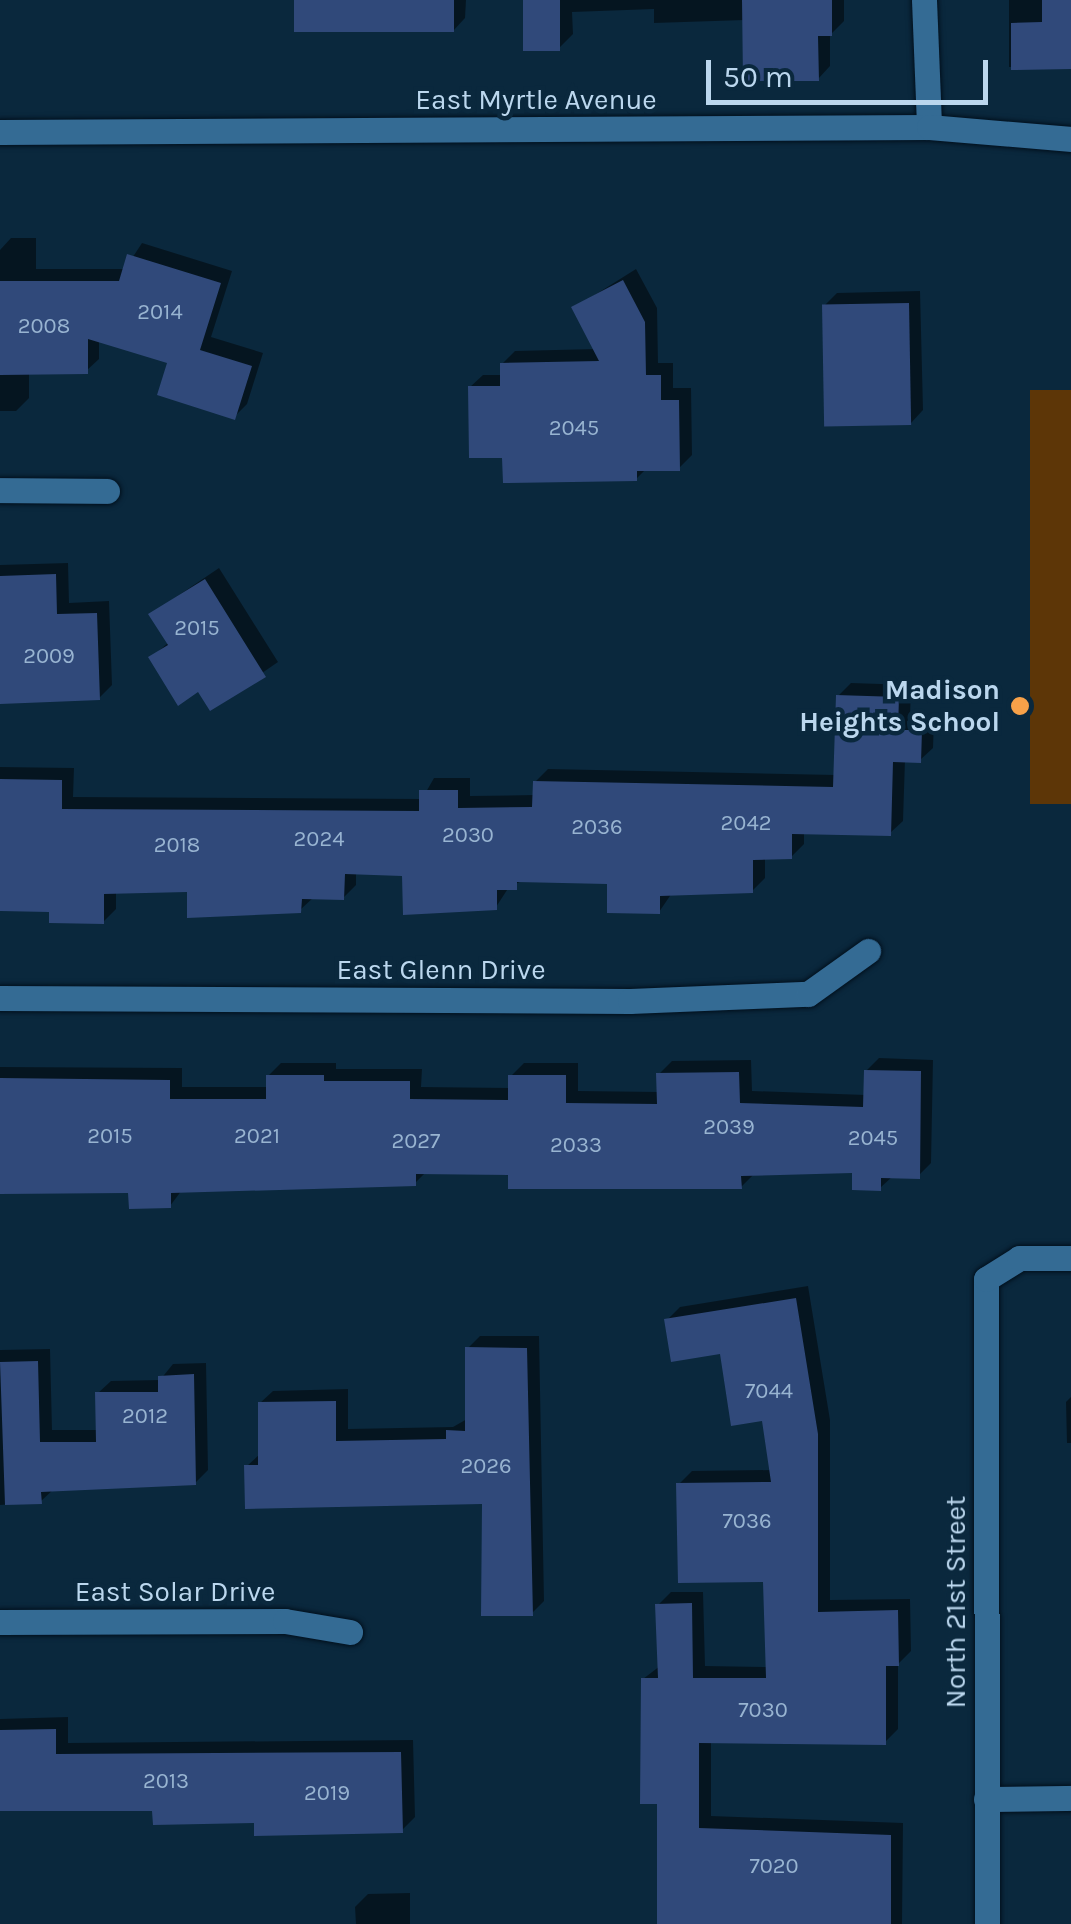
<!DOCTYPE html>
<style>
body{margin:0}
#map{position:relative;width:1071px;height:1924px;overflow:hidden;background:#0a283d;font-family:Karla,sans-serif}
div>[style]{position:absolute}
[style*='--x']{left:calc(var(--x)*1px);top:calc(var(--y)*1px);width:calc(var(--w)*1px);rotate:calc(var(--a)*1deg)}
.green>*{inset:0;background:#5d3607;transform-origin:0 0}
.shadow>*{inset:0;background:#0007;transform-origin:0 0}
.building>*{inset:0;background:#30497a;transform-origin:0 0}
.roads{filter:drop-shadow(0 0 2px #02101d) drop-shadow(0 0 2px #02101d)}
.minor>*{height:25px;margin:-12.5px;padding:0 12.5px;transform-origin:12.5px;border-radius:12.5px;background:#346b94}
.dots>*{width:28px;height:28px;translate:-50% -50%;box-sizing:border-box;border:5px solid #0a283d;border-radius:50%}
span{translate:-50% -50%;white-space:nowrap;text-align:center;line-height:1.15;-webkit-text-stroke:9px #0a283d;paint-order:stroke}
.number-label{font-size:22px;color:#98b4d1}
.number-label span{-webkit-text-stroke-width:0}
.street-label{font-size:28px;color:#bbd7ee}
.poi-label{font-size:28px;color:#bbd7ee;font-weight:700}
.right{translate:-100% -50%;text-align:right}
.scale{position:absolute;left:706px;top:60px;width:282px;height:45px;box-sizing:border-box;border:5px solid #bbd7ee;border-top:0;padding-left:12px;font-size:30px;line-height:35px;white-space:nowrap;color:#bbd7ee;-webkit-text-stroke:8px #0a283d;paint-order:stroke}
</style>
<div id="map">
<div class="green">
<div style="left:1030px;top:390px;width:41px;height:414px"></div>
</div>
<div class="shadow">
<div style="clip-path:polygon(297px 0,466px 0,465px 18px,453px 31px)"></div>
<div style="clip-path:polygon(527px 0,844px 0,844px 21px,830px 35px,830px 66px,818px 79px,745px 20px,654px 23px,654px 9px,572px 12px,573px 34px,560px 47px)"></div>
<div style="left:1009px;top:0;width:62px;height:67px"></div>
<div style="clip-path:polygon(11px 238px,36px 238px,36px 269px,125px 269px,142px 243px,232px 271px,211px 337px,263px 353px,247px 404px,234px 417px,170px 362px,99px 340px,99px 359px,86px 371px,29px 372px,29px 398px,16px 411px,0 411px,0 250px)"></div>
<div style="clip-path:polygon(636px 269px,657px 308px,658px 363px,673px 363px,673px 388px,691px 388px,692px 455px,679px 468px,646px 469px,636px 479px,505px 455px,470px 387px,483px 375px,502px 375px,502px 364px,515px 351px,596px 349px,574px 308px)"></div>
<div style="clip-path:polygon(920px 291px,923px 410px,911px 423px,824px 306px,837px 293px)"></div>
<div style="clip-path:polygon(68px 563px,69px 603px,109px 601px,112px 685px,99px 698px,0 702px,0 565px)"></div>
<div style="clip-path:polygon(219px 568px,278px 662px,211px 708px,199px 689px,151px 658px,169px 642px,151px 614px)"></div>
<div style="clip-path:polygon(851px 683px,911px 685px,910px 718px,934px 719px,933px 748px,920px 760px,905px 760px,903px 821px,890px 833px,804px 832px,804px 844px,791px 857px,765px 858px,765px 878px,752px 891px,672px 893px,659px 912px,609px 882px,524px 880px,509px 887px,496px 907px,405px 874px,356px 872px,356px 885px,343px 898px,314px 897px,300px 910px,189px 889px,116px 891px,116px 909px,103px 922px,52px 909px,0 909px,0 767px,74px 768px,73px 797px,422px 799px,434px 778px,470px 778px,470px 796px,535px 795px,535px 782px,548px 769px,836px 775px,838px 696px)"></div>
<div style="clip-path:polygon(879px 1058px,933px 1060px,931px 1163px,918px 1176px,893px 1176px,880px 1188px,855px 1171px,755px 1173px,741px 1187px,427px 1171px,415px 1183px,182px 1190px,170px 1206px,131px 1191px,0 1188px,0 1067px,182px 1068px,182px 1087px,268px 1087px,268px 1076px,281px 1063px,336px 1063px,336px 1069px,422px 1069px,421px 1087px,511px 1088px,511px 1076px,524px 1063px,578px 1063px,578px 1091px,659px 1092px,659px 1074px,672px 1061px,751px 1060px,752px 1091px,866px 1095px,866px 1071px)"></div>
<div style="clip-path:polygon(808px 1286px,830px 1420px,830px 1600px,910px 1599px,911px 1651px,898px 1664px,898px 1729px,885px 1742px,711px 1741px,711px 1816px,903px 1823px,902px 1924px,659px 1924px,660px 1801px,643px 1679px,660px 1666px,658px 1605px,671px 1592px,703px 1592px,705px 1666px,768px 1667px,766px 1579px,679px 1484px,692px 1471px,772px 1470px,764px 1418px,722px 1351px,667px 1320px,680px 1307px)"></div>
<div style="clip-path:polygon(480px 1336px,539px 1336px,544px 1601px,532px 1613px,484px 1502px,247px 1466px,261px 1453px,260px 1403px,273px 1391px,348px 1389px,348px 1429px,453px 1427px,467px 1419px,468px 1348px)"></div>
<div style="clip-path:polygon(50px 1349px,52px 1430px,99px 1430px,98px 1393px,111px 1381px,160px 1380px,173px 1364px,206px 1363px,208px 1470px,195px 1483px,54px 1489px,40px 1502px,0 1505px,0 1350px)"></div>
<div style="clip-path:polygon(1071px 1397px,1071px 1443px,1067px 1443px,1066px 1402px)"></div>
<div style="clip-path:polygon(68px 1717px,68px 1743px,413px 1740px,415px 1817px,402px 1830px,155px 1808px,0 1809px,0 1719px)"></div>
<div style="clip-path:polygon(410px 1893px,410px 1924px,356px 1924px,355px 1907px,368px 1894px)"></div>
</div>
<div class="building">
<div style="left:294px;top:0;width:160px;height:32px"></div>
<div style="left:523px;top:0;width:37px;height:51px"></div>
<div style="clip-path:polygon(742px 0,832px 0,832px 36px,818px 36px,819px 81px,743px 81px)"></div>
<div style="clip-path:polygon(1042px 0,1071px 0,1071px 69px,1011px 70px,1011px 23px,1042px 22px)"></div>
<div style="clip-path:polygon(127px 254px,221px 283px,200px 350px,252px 366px,235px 420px,157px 395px,167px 363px,88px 339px,88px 374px,0 375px,0 281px,119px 281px)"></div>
<div style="clip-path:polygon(623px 280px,645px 322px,646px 375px,661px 375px,661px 400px,679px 400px,680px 471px,637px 471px,637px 481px,503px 483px,502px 458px,469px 458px,468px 386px,500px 386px,500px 363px,599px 361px,571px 307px)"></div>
<div style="left:909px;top:303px;width:122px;height:87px;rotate:89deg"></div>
<div style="clip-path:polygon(56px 574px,57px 614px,97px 613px,100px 700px,0 704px,0 576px)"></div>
<div style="clip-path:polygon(205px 579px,266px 677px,210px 711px,198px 692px,178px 706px,148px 657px,168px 645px,148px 614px)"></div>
<div style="clip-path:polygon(836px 695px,899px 697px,898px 730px,922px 730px,921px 763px,893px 762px,891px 836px,792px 834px,792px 859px,753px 860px,753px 893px,660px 896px,660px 914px,607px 913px,607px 884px,517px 882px,517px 890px,497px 890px,497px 910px,403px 915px,402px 876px,345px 874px,344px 900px,302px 899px,301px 913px,187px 918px,187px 892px,104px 894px,104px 924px,49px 923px,49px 912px,0 911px,0 779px,62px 780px,62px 809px,419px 811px,419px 790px,458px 790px,458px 808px,532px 807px,533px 781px,833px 787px)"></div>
<div style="clip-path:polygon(864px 1070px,921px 1071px,920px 1179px,881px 1178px,881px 1191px,852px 1190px,852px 1173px,741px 1176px,742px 1189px,508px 1189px,508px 1175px,416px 1174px,416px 1186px,171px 1193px,171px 1208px,129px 1209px,128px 1193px,0 1194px,0 1078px,170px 1080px,170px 1099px,266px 1099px,266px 1075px,324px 1075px,324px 1081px,410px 1081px,410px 1099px,508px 1100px,508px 1075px,566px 1075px,566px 1103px,657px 1104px,656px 1073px,739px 1072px,740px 1103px,863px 1107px)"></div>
<div style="clip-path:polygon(796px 1298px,818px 1434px,818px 1612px,898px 1610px,899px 1666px,886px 1666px,886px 1745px,699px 1743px,699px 1828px,891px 1835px,891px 1924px,657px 1924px,657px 1804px,640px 1804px,641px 1678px,658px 1678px,655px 1604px,692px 1603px,693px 1678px,766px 1678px,763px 1582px,678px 1583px,676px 1483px,771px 1482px,762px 1421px,731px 1426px,720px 1354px,671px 1362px,664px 1319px)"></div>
<div style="clip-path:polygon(465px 1347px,527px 1348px,533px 1616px,481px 1616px,482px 1504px,245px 1509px,244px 1465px,258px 1465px,258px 1402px,336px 1401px,336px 1441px,446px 1439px,446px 1430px,465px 1431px)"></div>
<div style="clip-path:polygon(38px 1361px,40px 1442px,96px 1442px,95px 1392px,158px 1392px,158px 1376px,194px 1374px,196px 1485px,41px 1492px,42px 1504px,5px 1505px,0 1362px)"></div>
<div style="clip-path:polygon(56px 1729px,56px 1754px,401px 1752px,403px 1833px,254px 1836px,254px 1823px,153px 1825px,152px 1811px,0 1811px,0 1730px)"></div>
</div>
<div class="roads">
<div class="minor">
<div style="--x:924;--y:0;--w:127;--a:87.7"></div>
<div style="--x:0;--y:132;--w:929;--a:-0.31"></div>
<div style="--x:929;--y:127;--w:143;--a:4.8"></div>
<div style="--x:0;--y:490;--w:107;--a:0.5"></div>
<div style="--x:0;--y:998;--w:630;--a:0.27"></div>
<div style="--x:630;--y:1001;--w:178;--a:-2.3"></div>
<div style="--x:808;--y:994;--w:74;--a:-35.6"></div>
<div style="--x:0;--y:1622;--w:285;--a:-0.2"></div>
<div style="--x:285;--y:1621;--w:66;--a:9.6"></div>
<div style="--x:986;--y:1799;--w:85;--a:-0.7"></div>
<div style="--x:987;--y:1924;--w:645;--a:-90.09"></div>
<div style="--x:986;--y:1279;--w:39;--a:-32"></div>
<div style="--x:1019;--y:1258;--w:52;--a:0"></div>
</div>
</div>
<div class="dots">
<div style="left:1020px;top:706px;background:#f7a149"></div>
</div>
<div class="number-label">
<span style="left:160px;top:313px">2014</span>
<span style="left:44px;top:327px">2008</span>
<span style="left:574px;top:429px">2045</span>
<span style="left:197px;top:629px">2015</span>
<span style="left:49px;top:657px">2009</span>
<span style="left:746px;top:824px">2042</span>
<span style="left:597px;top:828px">2036</span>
<span style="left:468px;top:836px">2030</span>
<span style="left:319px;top:840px">2024</span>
<span style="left:177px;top:846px">2018</span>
<span style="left:729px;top:1128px">2039</span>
<span style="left:110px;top:1137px">2015</span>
<span style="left:257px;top:1137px">2021</span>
<span style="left:873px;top:1139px">2045</span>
<span style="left:416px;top:1142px">2027</span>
<span style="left:576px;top:1146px">2033</span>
<span style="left:769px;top:1392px">7044</span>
<span style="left:145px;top:1417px">2012</span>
<span style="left:486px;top:1467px">2026</span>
<span style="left:747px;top:1522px">7036</span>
<span style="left:763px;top:1711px">7030</span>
<span style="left:166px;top:1782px">2013</span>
<span style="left:327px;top:1794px">2019</span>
<span style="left:774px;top:1867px">7020</span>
</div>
<div class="street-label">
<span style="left:536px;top:100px">East Myrtle Avenue</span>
<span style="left:441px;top:970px">East Glenn Drive</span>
<span style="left:175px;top:1592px">East Solar Drive</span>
<span style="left:956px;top:1602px;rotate:-90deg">North 21st Street</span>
</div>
<div class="poi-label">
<span class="right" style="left:1000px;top:706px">Madison<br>Heights School</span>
</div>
<div class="scale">50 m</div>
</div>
